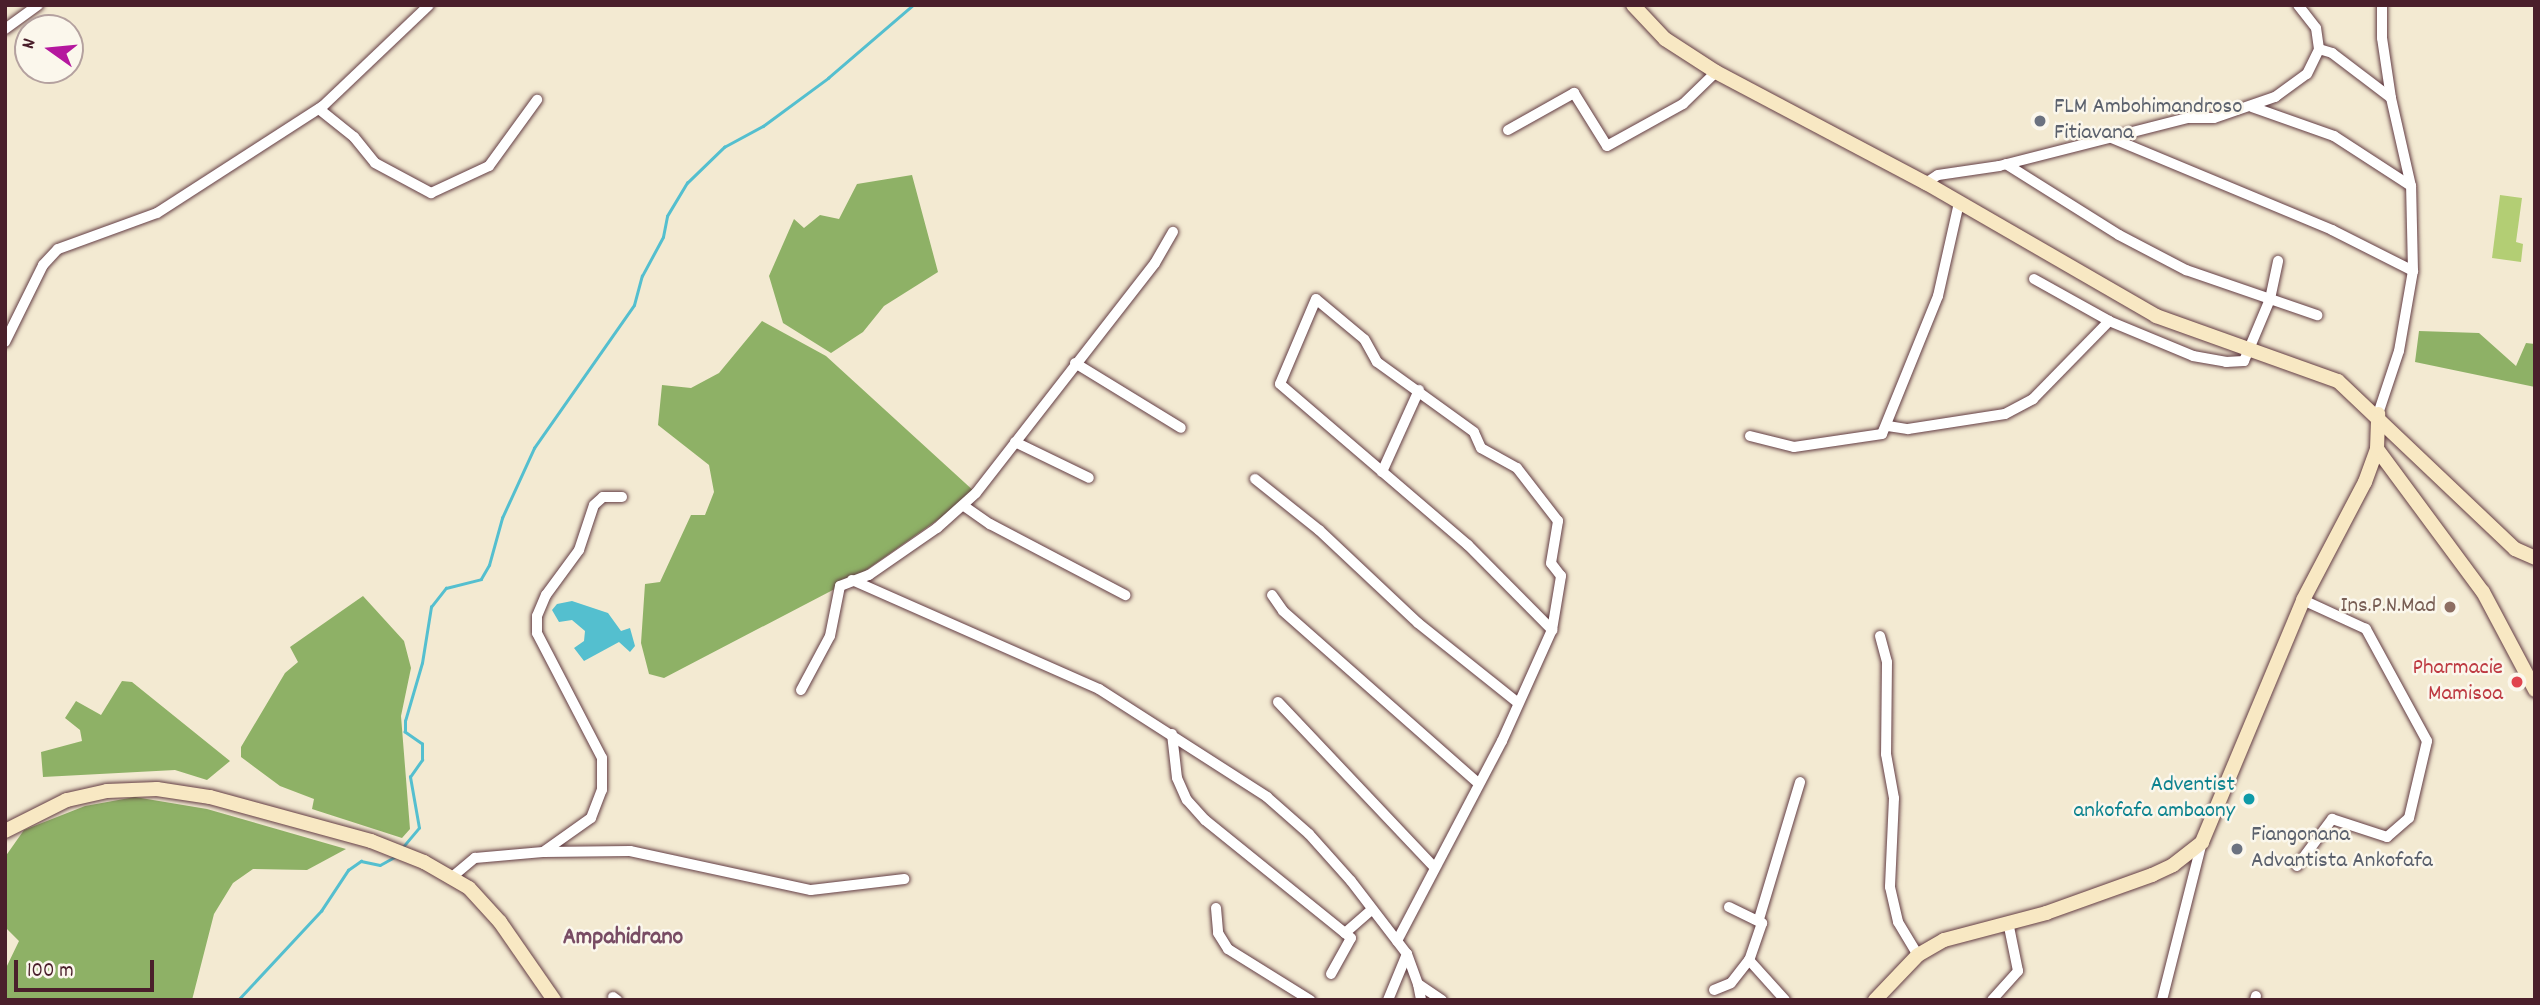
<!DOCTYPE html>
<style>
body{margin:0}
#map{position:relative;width:2540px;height:1005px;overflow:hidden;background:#f3ead2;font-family:Dekko,sans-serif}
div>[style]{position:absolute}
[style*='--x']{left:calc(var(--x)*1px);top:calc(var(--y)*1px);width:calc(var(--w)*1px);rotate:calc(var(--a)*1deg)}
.green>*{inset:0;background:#b3ce74}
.forest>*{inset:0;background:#8eb166}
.water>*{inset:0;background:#54bfcf}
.stream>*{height:2.5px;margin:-1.25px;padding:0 1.25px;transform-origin:1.25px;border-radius:1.25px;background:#54bfcf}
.roads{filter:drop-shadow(0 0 2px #633d44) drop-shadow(0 0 2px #633d44)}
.street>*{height:10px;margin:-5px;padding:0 5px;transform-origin:5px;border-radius:5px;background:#fff}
.secondary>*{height:14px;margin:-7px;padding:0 7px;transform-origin:7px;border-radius:7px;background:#f8e8c3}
.dots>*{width:19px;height:19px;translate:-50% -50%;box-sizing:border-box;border:4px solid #fbf7ec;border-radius:50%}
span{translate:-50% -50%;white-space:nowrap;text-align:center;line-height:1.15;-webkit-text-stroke:5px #fbf7ec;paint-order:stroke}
.worship-label{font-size:23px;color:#5b616d}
.left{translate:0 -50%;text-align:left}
.education-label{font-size:23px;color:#785e54}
.right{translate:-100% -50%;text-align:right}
.health-label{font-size:23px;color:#be3a42}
.culture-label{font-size:23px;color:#0d838f}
.neighbourhood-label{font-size:24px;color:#784c64;font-weight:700}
.frame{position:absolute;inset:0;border:7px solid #4a1f2b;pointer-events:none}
.north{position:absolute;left:14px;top:14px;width:70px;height:70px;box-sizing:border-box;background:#fbf7ec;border:2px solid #b4a19f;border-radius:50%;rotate:285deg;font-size:19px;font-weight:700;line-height:28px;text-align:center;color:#4a1f2b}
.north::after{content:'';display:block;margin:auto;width:24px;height:32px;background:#b5179e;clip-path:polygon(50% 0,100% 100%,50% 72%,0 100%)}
.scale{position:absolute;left:14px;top:960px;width:140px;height:32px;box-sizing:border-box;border:4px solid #4a1f2b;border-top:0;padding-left:9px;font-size:21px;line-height:24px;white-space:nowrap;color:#4a1f2b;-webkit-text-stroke:5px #fbf7ec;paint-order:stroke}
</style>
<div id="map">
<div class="green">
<div style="clip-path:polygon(2500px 195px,2522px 198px,2516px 242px,2523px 244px,2521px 262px,2492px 258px)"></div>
</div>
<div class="forest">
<div style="clip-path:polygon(912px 175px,938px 272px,884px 306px,863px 332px,831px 353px,783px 323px,769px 276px,794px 219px,804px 228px,820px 215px,839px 219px,857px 184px)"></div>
<div style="clip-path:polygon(762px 321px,826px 356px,976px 493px,852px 580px,664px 678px,649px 674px,641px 643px,645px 584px,660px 582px,691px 515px,705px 515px,714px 492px,709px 465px,658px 425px,662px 385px,691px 388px,719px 373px)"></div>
<div style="clip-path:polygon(2419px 331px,2479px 333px,2516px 366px,2526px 343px,2535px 344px,2535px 387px,2415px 362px)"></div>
<div style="clip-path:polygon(363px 596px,404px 641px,411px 668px,401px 716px,410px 829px,402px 838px,312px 809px,314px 799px,280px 786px,241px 757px,241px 747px,285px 673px,298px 662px,290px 647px)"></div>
<div style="clip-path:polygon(122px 681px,132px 682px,230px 761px,207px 780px,175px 770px,43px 777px,41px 752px,82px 741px,80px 730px,65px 718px,76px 701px,101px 715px)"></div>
<div style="clip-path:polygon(135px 797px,207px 809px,346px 849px,307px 870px,253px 869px,233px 883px,214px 914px,192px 1000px,5px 1000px,5px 970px,19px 941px,5px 927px,5px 857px,24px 830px,85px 806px)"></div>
</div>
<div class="water">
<div style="clip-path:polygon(572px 601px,608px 613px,621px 631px,630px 628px,635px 646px,630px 652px,619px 642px,584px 661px,574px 648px,584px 641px,585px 631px,572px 620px,559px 622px,552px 610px,557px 604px)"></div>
</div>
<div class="stream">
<div style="--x:402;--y:848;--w:26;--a:-50"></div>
<div style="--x:419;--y:828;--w:52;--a:-100"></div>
<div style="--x:410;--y:777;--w:21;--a:-55"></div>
<div style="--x:422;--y:760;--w:16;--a:-90"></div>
<div style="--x:422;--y:744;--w:21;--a:-145"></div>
<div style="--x:405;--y:732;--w:11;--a:-90"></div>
<div style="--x:405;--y:721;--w:60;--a:-73.7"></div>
<div style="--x:422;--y:663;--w:57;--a:-80.9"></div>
<div style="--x:431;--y:607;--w:24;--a:-52"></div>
<div style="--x:446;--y:588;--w:36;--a:-14"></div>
<div style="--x:481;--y:579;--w:16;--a:-60"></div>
<div style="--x:489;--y:565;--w:49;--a:-74.5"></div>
<div style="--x:502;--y:518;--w:77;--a:-65.4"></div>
<div style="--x:534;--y:448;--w:174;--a:-55"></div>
<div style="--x:634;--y:305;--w:30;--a:-75"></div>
<div style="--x:642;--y:276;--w:44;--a:-61.7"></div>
<div style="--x:663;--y:237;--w:21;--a:-79"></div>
<div style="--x:667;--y:216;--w:39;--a:-59"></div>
<div style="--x:687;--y:183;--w:52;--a:-44.2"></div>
<div style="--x:724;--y:147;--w:44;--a:-28.3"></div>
<div style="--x:763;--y:126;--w:81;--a:-36.4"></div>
<div style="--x:828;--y:78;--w:112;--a:-40.7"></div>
<div style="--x:238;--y:1000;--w:122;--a:-47"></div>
<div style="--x:321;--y:911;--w:49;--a:-56.6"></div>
<div style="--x:348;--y:870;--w:16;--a:-35"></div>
<div style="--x:361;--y:861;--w:19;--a:12"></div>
<div style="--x:380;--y:865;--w:18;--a:-29"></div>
</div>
<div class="roads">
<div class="street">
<div style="--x:5;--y:29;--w:41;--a:-36"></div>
<div style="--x:2319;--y:49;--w:14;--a:17"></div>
<div style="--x:2332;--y:53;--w:74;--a:37.3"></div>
<div style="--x:2252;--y:107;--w:87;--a:19.5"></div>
<div style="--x:2334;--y:136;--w:92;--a:33"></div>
<div style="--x:319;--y:109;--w:45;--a:38.7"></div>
<div style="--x:354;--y:137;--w:33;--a:51"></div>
<div style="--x:375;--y:163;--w:64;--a:28.2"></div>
<div style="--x:431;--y:193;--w:64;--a:-25"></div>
<div style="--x:489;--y:166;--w:82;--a:-54"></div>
<div style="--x:1508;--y:130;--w:76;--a:-29.3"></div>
<div style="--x:1574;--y:93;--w:62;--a:58.1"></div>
<div style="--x:1607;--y:146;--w:87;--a:-28.9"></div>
<div style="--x:1683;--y:104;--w:46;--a:-44.1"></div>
<div style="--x:2109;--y:137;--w:242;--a:22.6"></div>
<div style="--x:2332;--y:230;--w:91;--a:26.8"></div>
<div style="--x:2006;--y:164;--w:133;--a:32.1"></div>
<div style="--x:2119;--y:235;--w:76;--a:27.6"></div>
<div style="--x:2186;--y:270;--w:139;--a:19"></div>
<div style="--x:1926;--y:183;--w:14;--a:-34"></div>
<div style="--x:1938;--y:175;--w:62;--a:-8.4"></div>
<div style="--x:1999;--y:166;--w:194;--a:-14.3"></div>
<div style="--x:2187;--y:118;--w:27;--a:0"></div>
<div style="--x:2214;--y:118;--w:65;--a:-19"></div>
<div style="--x:2275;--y:97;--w:39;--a:-36"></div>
<div style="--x:2307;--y:74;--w:28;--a:-64"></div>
<div style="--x:2319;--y:49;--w:21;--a:-98"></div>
<div style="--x:2316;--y:28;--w:29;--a:-128"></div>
<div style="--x:2034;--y:279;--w:86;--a:29.2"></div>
<div style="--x:2109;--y:321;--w:91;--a:22.6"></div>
<div style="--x:2193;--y:356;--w:34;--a:10"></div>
<div style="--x:2226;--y:362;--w:18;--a:-3"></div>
<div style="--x:2244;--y:361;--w:67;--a:-67.2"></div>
<div style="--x:2270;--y:299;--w:39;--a:-78"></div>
<div style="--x:5;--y:342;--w:86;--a:-63.7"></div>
<div style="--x:43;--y:265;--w:22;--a:-47"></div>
<div style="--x:58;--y:249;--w:105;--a:-20"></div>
<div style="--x:157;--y:213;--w:197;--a:-32.8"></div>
<div style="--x:323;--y:106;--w:146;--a:-43.6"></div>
<div style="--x:1075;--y:363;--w:124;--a:31.5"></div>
<div style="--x:2378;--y:414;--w:66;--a:-71.6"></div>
<div style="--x:2399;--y:351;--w:81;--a:-80.1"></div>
<div style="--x:2413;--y:271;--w:85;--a:-91.3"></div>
<div style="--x:2411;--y:186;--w:90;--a:-102.8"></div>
<div style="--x:2391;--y:98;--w:61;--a:-98.5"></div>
<div style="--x:2382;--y:38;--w:33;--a:-90"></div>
<div style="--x:1888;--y:426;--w:20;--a:9"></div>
<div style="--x:1908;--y:429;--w:98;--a:-8.8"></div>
<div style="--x:2005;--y:414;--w:32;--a:-28"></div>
<div style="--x:2033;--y:399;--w:109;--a:-45.7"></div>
<div style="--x:1750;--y:436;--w:45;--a:14"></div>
<div style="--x:1794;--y:447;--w:89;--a:-8.4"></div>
<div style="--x:1882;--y:434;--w:149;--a:-67.9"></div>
<div style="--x:1938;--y:296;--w:95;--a:-77.3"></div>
<div style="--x:1015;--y:442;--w:82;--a:25.9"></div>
<div style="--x:1382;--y:472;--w:90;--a:-65.7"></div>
<div style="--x:1255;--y:479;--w:82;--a:38.6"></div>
<div style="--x:1319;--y:530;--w:136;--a:43.2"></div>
<div style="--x:1418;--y:623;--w:127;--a:38.6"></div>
<div style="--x:964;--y:506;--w:32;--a:35"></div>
<div style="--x:990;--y:524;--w:153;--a:27.7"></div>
<div style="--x:852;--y:580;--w:270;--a:23.8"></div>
<div style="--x:1099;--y:689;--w:200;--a:32.7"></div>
<div style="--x:1267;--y:797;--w:56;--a:41.4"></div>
<div style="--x:1309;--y:834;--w:63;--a:48.2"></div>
<div style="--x:1351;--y:881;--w:92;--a:52.5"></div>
<div style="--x:1407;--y:954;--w:32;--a:70"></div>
<div style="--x:1418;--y:984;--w:29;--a:34"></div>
<div style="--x:1272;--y:595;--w:19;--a:55"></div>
<div style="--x:1283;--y:611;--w:260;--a:41.4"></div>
<div style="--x:1880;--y:636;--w:27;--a:75"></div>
<div style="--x:1887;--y:662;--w:92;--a:90.6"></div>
<div style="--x:1886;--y:754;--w:45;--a:79.7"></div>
<div style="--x:1894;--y:798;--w:89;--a:92.6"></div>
<div style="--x:1890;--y:887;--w:36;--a:77"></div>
<div style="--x:1898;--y:922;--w:39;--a:59"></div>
<div style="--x:801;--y:690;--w:61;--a:-61.8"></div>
<div style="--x:830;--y:636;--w:51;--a:-78.7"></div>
<div style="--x:840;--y:586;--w:31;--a:-21"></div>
<div style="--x:869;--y:575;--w:83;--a:-34.7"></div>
<div style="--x:937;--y:528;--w:52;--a:-41.9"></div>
<div style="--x:976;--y:493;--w:291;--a:-52.1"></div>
<div style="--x:1155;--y:263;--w:36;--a:-60"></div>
<div style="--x:1278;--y:702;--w:227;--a:46.6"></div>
<div style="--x:1172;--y:734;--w:44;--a:83.5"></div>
<div style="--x:1177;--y:778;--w:24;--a:66"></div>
<div style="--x:1187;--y:800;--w:27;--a:48"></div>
<div style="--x:1205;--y:820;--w:180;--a:38.9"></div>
<div style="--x:544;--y:852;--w:86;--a:-0.7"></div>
<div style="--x:630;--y:851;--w:185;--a:12.2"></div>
<div style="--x:811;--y:890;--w:94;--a:-6.7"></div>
<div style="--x:2297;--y:866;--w:59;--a:-53.3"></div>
<div style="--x:2332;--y:819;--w:58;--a:18.1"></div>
<div style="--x:2387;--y:837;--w:29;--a:-41"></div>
<div style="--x:2409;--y:818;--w:79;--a:-76.8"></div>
<div style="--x:2427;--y:741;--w:128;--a:-118.6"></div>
<div style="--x:2366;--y:629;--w:69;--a:-155.3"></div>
<div style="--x:452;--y:877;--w:30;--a:-40"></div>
<div style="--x:475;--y:858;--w:68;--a:-5"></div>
<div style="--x:543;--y:852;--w:59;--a:-35.3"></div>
<div style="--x:591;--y:818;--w:30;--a:-69"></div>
<div style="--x:602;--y:790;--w:32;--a:-90"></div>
<div style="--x:602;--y:758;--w:141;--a:-117.5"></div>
<div style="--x:537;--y:633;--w:17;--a:-90"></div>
<div style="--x:537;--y:616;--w:23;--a:-67"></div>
<div style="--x:546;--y:595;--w:56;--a:-53.7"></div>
<div style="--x:579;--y:550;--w:47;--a:-71.6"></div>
<div style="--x:594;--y:505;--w:12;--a:-42"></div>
<div style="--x:603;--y:497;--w:19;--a:0"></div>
<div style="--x:1729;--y:907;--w:37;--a:26"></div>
<div style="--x:1762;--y:923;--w:39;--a:109"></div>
<div style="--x:1749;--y:960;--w:54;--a:48"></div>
<div style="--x:1216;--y:908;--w:25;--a:85"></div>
<div style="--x:1218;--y:933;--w:19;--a:58"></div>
<div style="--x:1228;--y:949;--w:97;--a:31.9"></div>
<div style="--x:1759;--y:919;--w:143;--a:-73.3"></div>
<div style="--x:1397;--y:941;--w:226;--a:-62.3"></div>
<div style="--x:1502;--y:741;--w:122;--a:-65.8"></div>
<div style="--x:1552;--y:630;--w:55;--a:-80.5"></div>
<div style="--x:1561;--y:576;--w:16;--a:-128"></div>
<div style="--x:1551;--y:563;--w:43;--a:-80.5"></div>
<div style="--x:1558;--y:521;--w:67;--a:-127.7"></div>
<div style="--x:1517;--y:468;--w:41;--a:-150.9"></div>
<div style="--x:1481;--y:448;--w:17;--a:-114"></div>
<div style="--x:1474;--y:432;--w:120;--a:-144.2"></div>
<div style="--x:1377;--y:362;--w:26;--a:-119"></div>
<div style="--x:1364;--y:339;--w:62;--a:-140.2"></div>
<div style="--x:1316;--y:299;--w:92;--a:113"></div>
<div style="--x:1280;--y:384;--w:248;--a:40.6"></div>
<div style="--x:1468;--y:545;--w:120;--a:45.3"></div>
<div style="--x:1331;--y:974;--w:41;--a:-60.9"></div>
<div style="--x:1351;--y:938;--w:8;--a:-140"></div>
<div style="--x:1345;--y:933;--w:33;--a:-41"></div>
<div style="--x:1418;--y:984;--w:16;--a:79"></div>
<div style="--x:1714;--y:990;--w:18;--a:-22"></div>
<div style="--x:1731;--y:983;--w:29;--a:-52"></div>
<div style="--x:613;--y:997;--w:5;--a:37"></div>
<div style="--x:1388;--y:1000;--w:50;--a:-67.6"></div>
<div style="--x:1992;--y:1000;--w:39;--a:-48"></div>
<div style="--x:2018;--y:971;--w:50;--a:-101.5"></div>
<div style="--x:2162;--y:1000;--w:163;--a:-75.8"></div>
<div style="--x:2255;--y:1000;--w:4;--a:-76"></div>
</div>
<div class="secondary">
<div style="--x:1633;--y:5;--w:47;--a:46.7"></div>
<div style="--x:1665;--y:39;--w:61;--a:32.9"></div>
<div style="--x:1716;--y:72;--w:238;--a:27.9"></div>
<div style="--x:1926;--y:183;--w:266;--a:30"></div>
<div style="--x:2156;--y:316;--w:193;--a:19.7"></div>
<div style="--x:2338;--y:381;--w:244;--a:43.5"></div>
<div style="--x:2515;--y:549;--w:22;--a:24"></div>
<div style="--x:2377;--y:449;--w:178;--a:53.5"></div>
<div style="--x:2483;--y:592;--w:111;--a:62"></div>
<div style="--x:5;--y:831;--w:69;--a:-26.6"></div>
<div style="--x:67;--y:800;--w:41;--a:-12.7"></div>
<div style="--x:107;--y:791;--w:50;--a:-2.3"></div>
<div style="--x:157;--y:789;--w:54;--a:8.6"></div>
<div style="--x:210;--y:797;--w:167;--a:15.3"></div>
<div style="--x:371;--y:841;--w:57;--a:21.6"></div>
<div style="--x:424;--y:862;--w:52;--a:30"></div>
<div style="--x:469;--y:888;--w:46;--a:47.6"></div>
<div style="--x:500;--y:922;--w:95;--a:55.3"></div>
<div style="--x:1875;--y:1000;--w:62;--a:-46.3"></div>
<div style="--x:1918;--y:955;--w:30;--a:-30"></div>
<div style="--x:1944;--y:940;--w:106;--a:-14.8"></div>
<div style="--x:2046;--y:913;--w:113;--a:-19.7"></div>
<div style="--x:2152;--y:875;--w:23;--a:-25"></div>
<div style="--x:2173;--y:865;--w:37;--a:-38"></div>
<div style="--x:2202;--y:842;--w:262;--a:-67.3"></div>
<div style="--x:2303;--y:600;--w:133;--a:-62.3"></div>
<div style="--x:2365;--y:482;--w:35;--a:-70"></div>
<div style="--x:2377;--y:449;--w:35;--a:-88"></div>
</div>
</div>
<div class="dots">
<div style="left:2040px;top:121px;background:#6b7280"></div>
<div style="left:2450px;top:607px;background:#8d6e63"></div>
<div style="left:2517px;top:682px;background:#e0444e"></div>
<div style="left:2249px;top:799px;background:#0f9aa8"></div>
<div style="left:2237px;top:849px;background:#6b7280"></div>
</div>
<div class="worship-label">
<span class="left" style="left:2054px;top:121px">FLM Ambohimandroso<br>Fitiavana</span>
<span class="left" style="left:2251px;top:849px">Fiangonana<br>Advantista Ankofafa</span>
</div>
<div class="education-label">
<span class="right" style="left:2436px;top:607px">Ins.P.N.Mad</span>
</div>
<div class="health-label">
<span class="right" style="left:2503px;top:682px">Pharmacie<br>Mamisoa</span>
</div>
<div class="culture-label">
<span class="right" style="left:2235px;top:799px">Adventist<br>ankofafa ambaony</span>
</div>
<div class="neighbourhood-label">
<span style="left:623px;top:939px">Ampahidrano</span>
</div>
<div class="frame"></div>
<div class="north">N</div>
<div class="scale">100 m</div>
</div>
